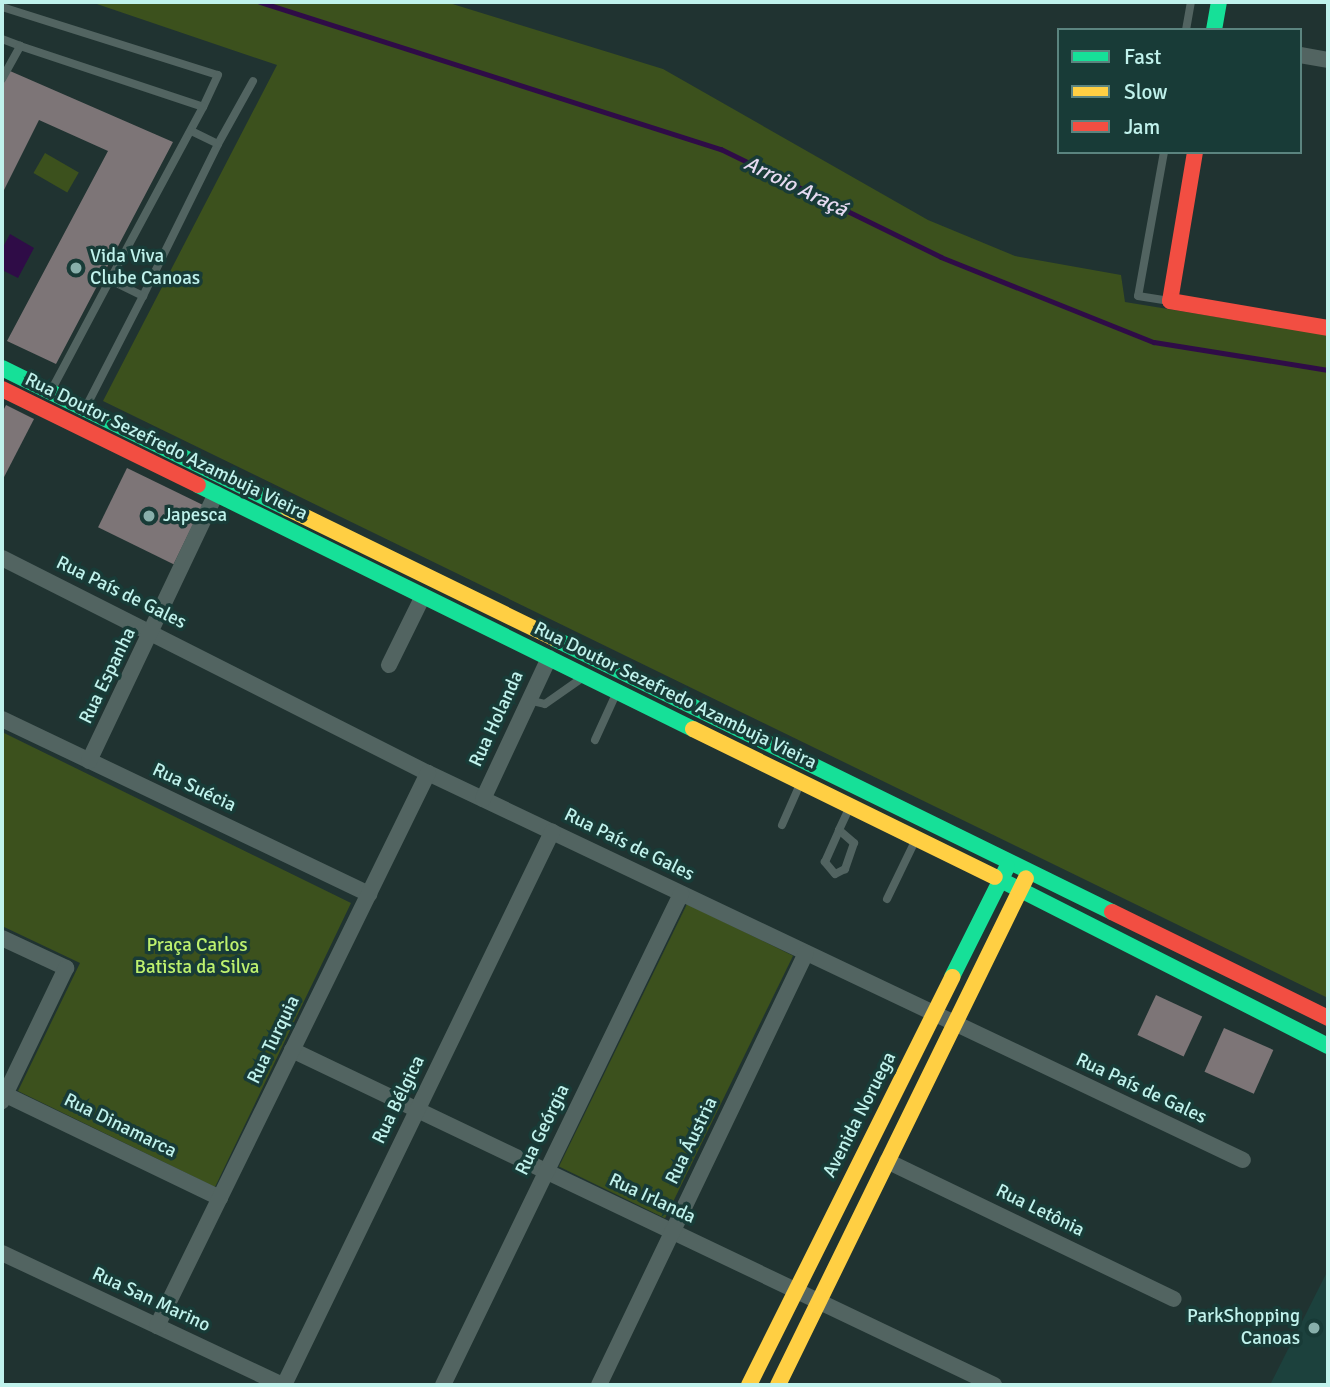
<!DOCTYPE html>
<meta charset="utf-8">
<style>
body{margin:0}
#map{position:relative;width:1330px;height:1387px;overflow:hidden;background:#203331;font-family:Signika,sans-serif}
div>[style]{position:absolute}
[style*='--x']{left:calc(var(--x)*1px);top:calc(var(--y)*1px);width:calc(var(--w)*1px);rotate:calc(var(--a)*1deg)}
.built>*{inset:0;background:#1c413d}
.green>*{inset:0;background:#3c511d;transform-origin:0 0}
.water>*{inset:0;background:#2f0c47}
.stream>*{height:4.5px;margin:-2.25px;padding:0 2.25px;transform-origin:2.25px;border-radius:2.25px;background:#2f0c47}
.building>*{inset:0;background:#7d7577;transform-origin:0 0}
.lane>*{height:8px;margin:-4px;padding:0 4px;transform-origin:4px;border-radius:4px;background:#526461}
.street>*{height:16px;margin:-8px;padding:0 8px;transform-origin:8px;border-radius:8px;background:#526461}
.fast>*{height:16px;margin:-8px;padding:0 8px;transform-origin:8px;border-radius:8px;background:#16e098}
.slow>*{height:16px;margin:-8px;padding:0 8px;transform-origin:8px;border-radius:8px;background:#ffcf43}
.jam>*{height:16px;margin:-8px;padding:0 8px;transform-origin:8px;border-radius:8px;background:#f24e42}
.dots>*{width:19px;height:19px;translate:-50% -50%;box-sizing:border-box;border:4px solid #183b37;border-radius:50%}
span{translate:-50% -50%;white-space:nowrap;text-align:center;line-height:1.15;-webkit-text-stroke:7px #183b37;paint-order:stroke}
.poi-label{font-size:19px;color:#c0f2ec}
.left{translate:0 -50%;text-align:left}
.right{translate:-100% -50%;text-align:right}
.street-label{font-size:19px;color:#c0f2ec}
.park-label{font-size:19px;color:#bef16e}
.water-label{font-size:21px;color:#e5daf1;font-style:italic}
.frame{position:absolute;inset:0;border:4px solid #c0f2ec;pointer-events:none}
.legend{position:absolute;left:1057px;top:28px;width:245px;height:126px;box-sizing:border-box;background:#183b37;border:2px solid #5b847f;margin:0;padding:9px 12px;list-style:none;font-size:21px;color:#c0f2ec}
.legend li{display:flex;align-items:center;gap:14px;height:35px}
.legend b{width:35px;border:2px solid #5b847f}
</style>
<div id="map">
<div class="built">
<div style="clip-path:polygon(1328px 1270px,1328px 1385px,1270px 1385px)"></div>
</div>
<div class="green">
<div style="clip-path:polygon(91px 2px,446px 2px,663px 69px,928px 220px,1015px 256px,1121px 275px,1125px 302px,1328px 335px,1328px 998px,103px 401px,277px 65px)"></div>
<div style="left:45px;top:153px;width:39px;height:23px;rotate:30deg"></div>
<div style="clip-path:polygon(2px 732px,351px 903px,215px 1187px,18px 1091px,80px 963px,2px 926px)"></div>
<div style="left:687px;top:904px;width:118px;height:292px;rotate:26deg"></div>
</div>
<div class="water">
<div style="clip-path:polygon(10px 234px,34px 248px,18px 278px,2px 270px,2px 249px)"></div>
</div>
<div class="stream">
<div style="--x:260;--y:2;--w:484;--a:17.7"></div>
<div style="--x:721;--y:149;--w:245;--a:26.1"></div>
<div style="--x:941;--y:257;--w:229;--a:21.8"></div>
<div style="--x:1154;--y:342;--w:176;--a:9.1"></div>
</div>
<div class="building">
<div style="clip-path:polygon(10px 71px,173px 142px,56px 364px,7px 341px,108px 151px,39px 120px,2px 194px,2px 86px)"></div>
<div style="clip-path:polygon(6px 405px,34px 419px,2px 481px,2px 413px)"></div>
<div style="left:127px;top:468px;width:84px;height:66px;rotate:26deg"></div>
<div style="left:1156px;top:995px;width:51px;height:44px;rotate:25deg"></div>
<div style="left:1224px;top:1028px;width:54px;height:48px;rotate:24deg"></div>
</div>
<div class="lane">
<div style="--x:2;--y:7;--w:226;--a:17.5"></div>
<div style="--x:218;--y:75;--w:35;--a:115"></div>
<div style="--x:1186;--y:30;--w:28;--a:-80"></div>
<div style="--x:2;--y:39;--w:19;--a:21"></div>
<div style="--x:2;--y:79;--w:38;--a:-61"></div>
<div style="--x:20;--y:46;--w:193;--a:18.4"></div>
<div style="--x:203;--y:107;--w:196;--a:118.3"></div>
<div style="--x:218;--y:144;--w:72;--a:-60.9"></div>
<div style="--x:1164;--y:152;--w:146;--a:100.2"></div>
<div style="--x:1138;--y:296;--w:32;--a:9"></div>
<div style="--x:143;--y:296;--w:169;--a:-63.7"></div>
<div style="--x:218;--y:144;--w:30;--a:-154"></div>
<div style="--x:52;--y:389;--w:123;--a:-62"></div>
<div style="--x:110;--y:280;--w:37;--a:26"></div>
<div style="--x:143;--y:296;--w:125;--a:117.2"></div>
<div style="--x:528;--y:700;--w:17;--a:13"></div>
<div style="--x:545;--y:704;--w:45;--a:-35.1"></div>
<div style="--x:595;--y:740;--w:51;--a:-65.5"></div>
<div style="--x:782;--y:825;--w:47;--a:-66.2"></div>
<div style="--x:839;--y:830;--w:20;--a:41"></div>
<div style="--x:854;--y:843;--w:28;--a:109"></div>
<div style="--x:845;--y:869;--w:11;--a:153"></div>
<div style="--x:835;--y:874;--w:16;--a:-130"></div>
<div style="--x:825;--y:862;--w:35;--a:-66"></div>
<div style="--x:839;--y:830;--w:26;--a:-65"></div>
<div style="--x:887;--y:899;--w:64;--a:-64.2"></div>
</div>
<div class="street">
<div style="--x:1300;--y:55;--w:28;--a:10"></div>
<div style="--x:2;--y:558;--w:477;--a:26.8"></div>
<div style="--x:428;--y:773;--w:902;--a:25.4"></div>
<div style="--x:389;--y:665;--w:77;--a:-63.8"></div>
<div style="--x:2;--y:719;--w:407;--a:25.5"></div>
<div style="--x:89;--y:761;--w:296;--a:-64.6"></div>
<div style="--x:483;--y:799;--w:156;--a:-64.9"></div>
<div style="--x:2;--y:938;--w:71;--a:25.1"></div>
<div style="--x:66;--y:968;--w:148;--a:115.7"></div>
<div style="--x:292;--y:1050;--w:778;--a:25.51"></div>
<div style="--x:2;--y:1093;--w:242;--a:25.7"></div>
<div style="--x:887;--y:1161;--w:318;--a:25.7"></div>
<div style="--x:2;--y:1253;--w:310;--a:25.2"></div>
<div style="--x:157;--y:1326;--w:616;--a:-63.89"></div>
<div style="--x:284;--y:1385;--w:615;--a:-64.14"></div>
<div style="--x:443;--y:1385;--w:546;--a:-64.14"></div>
<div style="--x:599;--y:1385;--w:479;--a:-64.4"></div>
</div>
<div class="fast">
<div style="--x:1214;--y:30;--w:28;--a:-80"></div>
<div style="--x:2;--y:368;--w:318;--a:26.2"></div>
<div style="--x:198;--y:485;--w:552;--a:26.24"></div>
<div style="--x:555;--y:639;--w:620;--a:26.11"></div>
<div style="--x:995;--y:877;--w:373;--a:26.9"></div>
<div style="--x:952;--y:977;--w:123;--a:-63.4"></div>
</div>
<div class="slow">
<div style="--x:287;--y:508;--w:298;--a:26"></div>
<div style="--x:693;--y:729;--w:336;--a:26.1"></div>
<div style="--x:749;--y:1385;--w:456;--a:-63.5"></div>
<div style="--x:778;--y:1385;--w:564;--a:-63.93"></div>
</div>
<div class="jam">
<div style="--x:1195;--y:152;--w:151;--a:99.5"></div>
<div style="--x:1170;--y:301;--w:160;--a:9.7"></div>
<div style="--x:2;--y:389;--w:218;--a:26.1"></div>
<div style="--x:1112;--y:912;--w:241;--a:26.1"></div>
</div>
<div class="dots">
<div style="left:76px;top:268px;background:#88afab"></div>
<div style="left:149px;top:516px;background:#88afab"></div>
<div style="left:1314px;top:1328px;background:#88afab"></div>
</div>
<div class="poi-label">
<span class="left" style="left:90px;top:268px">Vida Viva<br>Clube Canoas</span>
<span class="left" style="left:163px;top:516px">Japesca</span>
<span class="right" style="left:1300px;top:1328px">ParkShopping<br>Canoas</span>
</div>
<div class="street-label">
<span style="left:166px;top:447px;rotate:26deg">Rua Doutor Sezefredo Azambuja Vieira</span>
<span style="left:121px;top:593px;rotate:26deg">Rua País de Gales</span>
<span style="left:108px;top:676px;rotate:-64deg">Rua Espanha</span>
<span style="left:675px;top:696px;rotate:26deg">Rua Doutor Sezefredo Azambuja Vieira</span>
<span style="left:497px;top:719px;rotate:-65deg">Rua Holanda</span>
<span style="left:194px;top:788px;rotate:25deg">Rua Suécia</span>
<span style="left:629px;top:845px;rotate:26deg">Rua País de Gales</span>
<span style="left:274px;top:1040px;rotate:-64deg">Rua Turquia</span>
<span style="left:1141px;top:1089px;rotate:25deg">Rua País de Gales</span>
<span style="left:399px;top:1100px;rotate:-64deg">Rua Bélgica</span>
<span style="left:860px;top:1115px;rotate:-63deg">Avenida Noruega</span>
<span style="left:120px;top:1126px;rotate:26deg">Rua Dinamarca</span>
<span style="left:543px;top:1130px;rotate:-64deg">Rua Geórgia</span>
<span style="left:692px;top:1141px;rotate:-64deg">Rua Áustria</span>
<span style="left:652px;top:1199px;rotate:25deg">Rua Irlanda</span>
<span style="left:1040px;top:1211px;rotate:26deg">Rua Letônia</span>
<span style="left:151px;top:1300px;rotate:25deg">Rua San Marino</span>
</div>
<div class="park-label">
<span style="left:197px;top:957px">Praça Carlos<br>Batista da Silva</span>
</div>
<div class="water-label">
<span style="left:796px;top:186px;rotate:26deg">Arroio Araçá</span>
</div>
<div class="frame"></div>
<ul class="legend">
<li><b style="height:9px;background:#16e098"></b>Fast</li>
<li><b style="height:9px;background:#ffcf43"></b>Slow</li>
<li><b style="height:9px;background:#f24e42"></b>Jam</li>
</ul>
</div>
